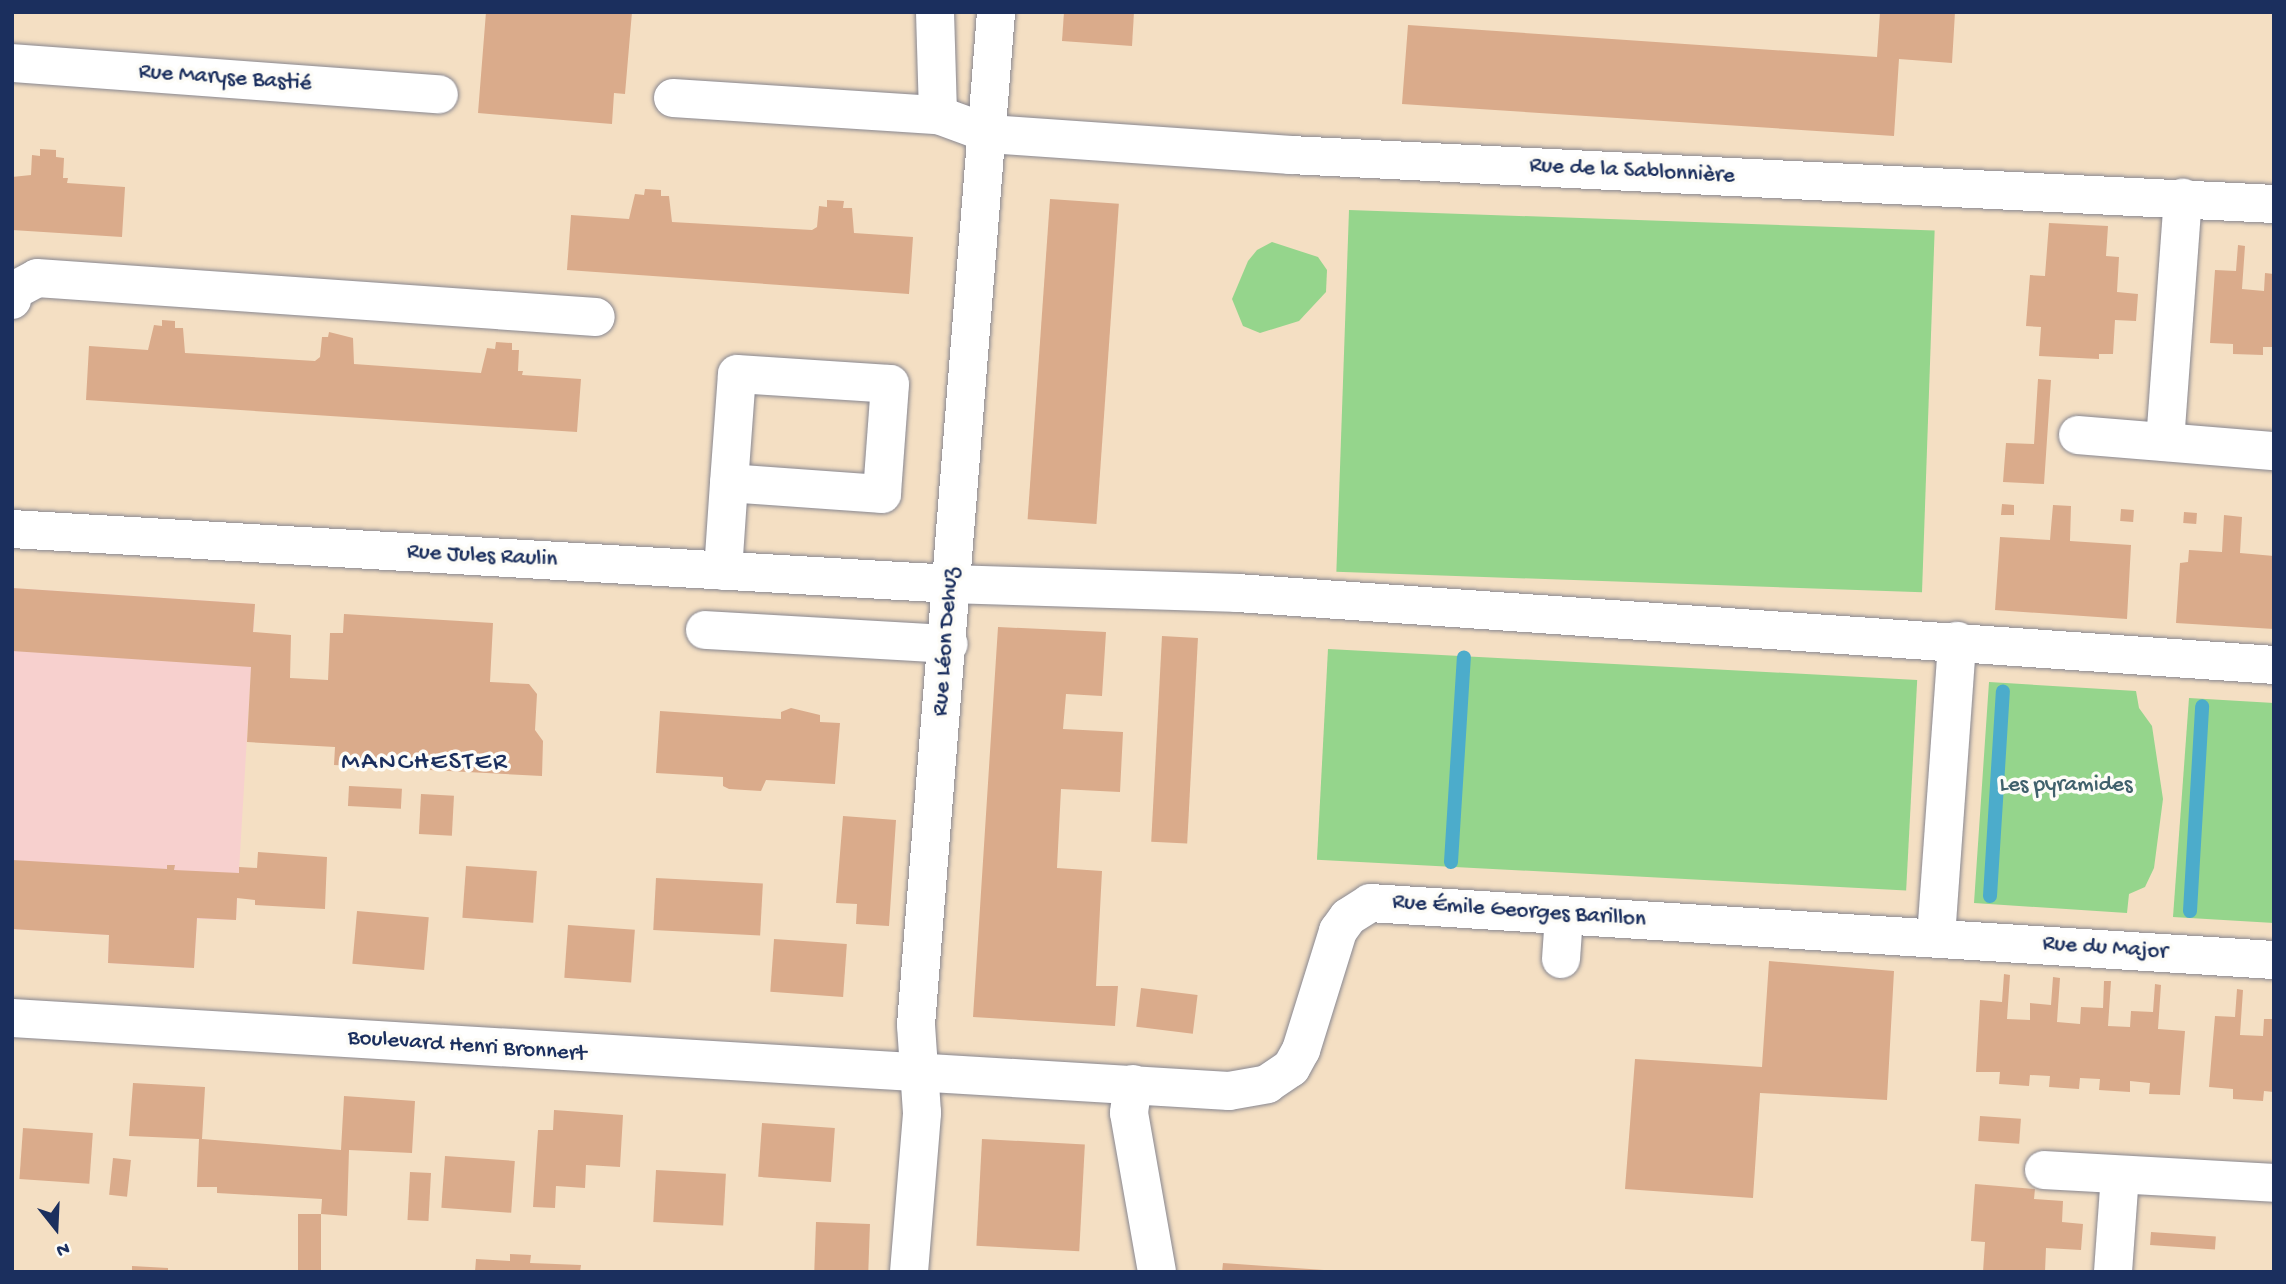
<!DOCTYPE html>
<meta charset="utf-8">
<style>
body{margin:0}
#map{position:relative;width:2286px;height:1284px;overflow:hidden;background:#f4dfc3;font-family:"Gochi Hand",sans-serif}
div>[style]{position:absolute}
[style*='--x']{left:calc(var(--x)*1px);top:calc(var(--y)*1px);width:calc(var(--w)*1px);rotate:calc(var(--a)*1deg)}
.built>*{inset:0;background:#f7d0ce}
.green>*{inset:0;background:#95d58c;transform-origin:0 0}
.stream>*{height:14px;margin:-7px;padding:0 7px;transform-origin:7px;border-radius:7px;background:#4caccb}
.building>*{inset:0;background:#daab8b;transform-origin:0 0}
.roads{filter:drop-shadow(0 0 2px #888790) drop-shadow(0 0 2px #888790)}
.minor>*{height:38px;margin:-19px;padding:0 19px;transform-origin:19px;border-radius:19px;background:#fff}
span{translate:-50% -50%;white-space:nowrap;text-align:center;line-height:1.15;-webkit-text-stroke:7px #fdfcf7;paint-order:stroke}
.street-label{font-size:23px;color:#1b2f5e}
.park-label{font-size:23px;color:#40616c}
.quarter-label{font-size:26px;color:#1b2f5e;letter-spacing:2px}
.frame{position:absolute;inset:0;border:14px solid #1b2f5e;pointer-events:none}
.north{position:absolute;left:21px;top:1193px;width:70px;height:70px;-webkit-text-stroke:5px #fdfcf7;paint-order:stroke;rotate:162deg;font-size:19px;font-weight:700;line-height:28px;text-align:center;color:#1b2f5e}
.north::after{content:'';display:block;margin:auto;width:24px;height:32px;background:#1b2f5e;clip-path:polygon(50% 0,100% 100%,50% 72%,0 100%)}
</style>
<div id="map">
<div class="built">
<div style="clip-path:polygon(12px 588px,255px 604px,236px 920px,197px 919px,194px 968px,108px 963px,109px 935px,12px 929px)"></div>
</div>
<div class="green">
<div style="left:1349px;top:210px;width:586px;height:362px;rotate:2deg"></div>
<div style="clip-path:polygon(1272px 242px,1318px 257px,1327px 270px,1326px 292px,1299px 321px,1260px 333px,1243px 326px,1232px 299px,1248px 261px,1257px 250px)"></div>
<div style="left:1328px;top:649px;width:590px;height:211px;rotate:3deg"></div>
<div style="clip-path:polygon(1989px 682px,2136px 691px,2139px 708px,2152px 726px,2163px 799px,2154px 868px,2145px 887px,2129px 894px,2127px 913px,1974px 903px)"></div>
<div style="clip-path:polygon(2189px 698px,2274px 703px,2274px 923px,2173px 917px)"></div>
</div>
<div class="stream">
<div style="--x:1451;--y:862;--w:205;--a:-86.4"></div>
<div style="--x:1990;--y:896;--w:205;--a:-86.4"></div>
<div style="--x:2190;--y:911;--w:205;--a:-86.6"></div>
</div>
<div class="building">
<div style="clip-path:polygon(486px 12px,632px 12px,625px 94px,614px 93px,612px 124px,478px 113px)"></div>
<div style="clip-path:polygon(1064px 12px,1134px 12px,1132px 46px,1062px 41px)"></div>
<div style="clip-path:polygon(1880px 12px,1955px 12px,1952px 63px,1899px 59px,1894px 136px,1402px 104px,1408px 25px,1877px 57px)"></div>
<div style="clip-path:polygon(40px 149px,56px 150px,56px 157px,64px 158px,63px 178px,68px 178px,67px 183px,125px 187px,122px 237px,12px 230px,12px 177px,31px 175px,32px 155px,40px 156px)"></div>
<div style="clip-path:polygon(645px 189px,661px 190px,661px 196px,669px 196px,672px 222px,812px 230px,817px 227px,819px 206px,827px 207px,827px 200px,844px 201px,843px 208px,852px 208px,854px 233px,913px 237px,909px 294px,567px 270px,571px 215px,629px 219px,635px 194px,644px 195px)"></div>
<div style="left:1050px;top:199px;width:69px;height:321px;rotate:4deg"></div>
<div style="clip-path:polygon(2049px 223px,2108px 226px,2106px 256px,2119px 257px,2117px 292px,2138px 294px,2136px 321px,2115px 320px,2113px 354px,2099px 354px,2099px 359px,2039px 356px,2041px 327px,2026px 326px,2030px 275px,2045px 276px)"></div>
<div style="clip-path:polygon(2238px 245px,2245px 246px,2242px 289px,2264px 291px,2265px 273px,2274px 274px,2274px 347px,2263px 347px,2263px 355px,2233px 354px,2233px 344px,2210px 343px,2215px 270px,2236px 271px)"></div>
<div style="clip-path:polygon(162px 320px,175px 321px,175px 328px,183px 328px,185px 353px,315px 361px,320px 357px,322px 337px,328px 337px,329px 332px,353px 338px,354px 364px,481px 373px,487px 348px,495px 349px,496px 342px,512px 343px,512px 350px,519px 350px,518px 371px,523px 371px,522px 375px,581px 379px,577px 432px,86px 400px,89px 346px,148px 350px,154px 325px,162px 326px)"></div>
<div style="clip-path:polygon(2038px 379px,2051px 380px,2044px 484px,2003px 482px,2006px 443px,2034px 444px)"></div>
<div style="clip-path:polygon(2002px 504px,2014px 505px,2014px 515px,2001px 515px)"></div>
<div style="clip-path:polygon(2053px 505px,2071px 506px,2070px 541px,2131px 545px,2127px 619px,1995px 610px,2000px 537px,2050px 540px)"></div>
<div style="left:2121px;top:509px;width:13px;height:12px;rotate:4deg"></div>
<div style="left:2184px;top:512px;width:13px;height:11px;rotate:4deg"></div>
<div style="clip-path:polygon(2224px 515px,2242px 517px,2240px 553px,2274px 556px,2274px 629px,2176px 623px,2180px 563px,2188px 562px,2189px 550px,2222px 552px)"></div>
<div style="clip-path:polygon(12px 588px,255px 604px,253px 632px,291px 635px,290px 678px,328px 680px,330px 633px,343px 633px,344px 614px,493px 623px,490px 682px,529px 684px,537px 694px,535px 730px,543px 741px,542px 776px,334px 765px,335px 747px,247px 742px,251px 667px,12px 651px)"></div>
<div style="clip-path:polygon(998px 627px,1106px 632px,1102px 696px,1066px 694px,1063px 729px,1123px 732px,1120px 792px,1061px 789px,1057px 868px,1102px 871px,1096px 986px,1118px 986px,1115px 1026px,973px 1017px)"></div>
<div style="left:1162px;top:636px;width:36px;height:206px;rotate:3deg"></div>
<div style="clip-path:polygon(791px 708px,820px 715px,820px 722px,840px 723px,835px 784px,766px 780px,761px 791px,729px 789px,723px 786px,723px 777px,656px 773px,660px 711px,781px 719px,781px 712px)"></div>
<div style="left:349px;top:786px;width:53px;height:20px;rotate:3deg"></div>
<div style="left:421px;top:794px;width:33px;height:40px;rotate:3deg"></div>
<div style="clip-path:polygon(843px 816px,896px 820px,889px 926px,856px 924px,857px 904px,836px 903px)"></div>
<div style="clip-path:polygon(258px 852px,327px 857px,325px 909px,255px 905px,255px 900px,237px 898px,236px 920px,197px 918px,194px 968px,108px 963px,109px 935px,12px 929px,12px 860px,167px 869px,167px 865px,175px 865px,174px 870px,239px 873px,239px 867px,257px 868px)"></div>
<div style="left:466px;top:866px;width:71px;height:52px;rotate:4deg"></div>
<div style="left:656px;top:878px;width:107px;height:52px;rotate:3deg"></div>
<div style="left:357px;top:911px;width:72px;height:53px;rotate:5deg"></div>
<div style="left:568px;top:925px;width:67px;height:53px;rotate:4deg"></div>
<div style="left:774px;top:939px;width:73px;height:53px;rotate:4deg"></div>
<div style="clip-path:polygon(1769px 961px,1894px 971px,1887px 1100px,1760px 1093px,1753px 1198px,1625px 1189px,1635px 1059px,1762px 1067px)"></div>
<div style="clip-path:polygon(2004px 974px,2010px 975px,2007px 1019px,2030px 1020px,2030px 1003px,2051px 1005px,2053px 977px,2060px 978px,2057px 1022px,2080px 1024px,2081px 1007px,2103px 1008px,2104px 981px,2111px 981px,2108px 1026px,2130px 1027px,2131px 1011px,2153px 1012px,2155px 984px,2161px 985px,2158px 1029px,2185px 1031px,2180px 1095px,2149px 1094px,2150px 1083px,2130px 1081px,2130px 1092px,2099px 1090px,2100px 1079px,2080px 1078px,2079px 1089px,2049px 1087px,2050px 1076px,2030px 1075px,2029px 1086px,1999px 1084px,2000px 1072px,1976px 1072px,1980px 1000px,2002px 1002px)"></div>
<div style="left:1141px;top:988px;width:57px;height:39px;rotate:7deg"></div>
<div style="clip-path:polygon(2237px 989px,2243px 990px,2240px 1035px,2263px 1036px,2264px 1019px,2274px 1019px,2274px 1092px,2264px 1091px,2263px 1101px,2233px 1099px,2233px 1089px,2209px 1087px,2215px 1016px,2235px 1017px)"></div>
<div style="clip-path:polygon(133px 1083px,205px 1087px,202px 1139px,341px 1150px,344px 1096px,415px 1101px,412px 1153px,349px 1150px,347px 1216px,321px 1214px,322px 1199px,217px 1193px,217px 1187px,197px 1187px,199px 1139px,129px 1136px)"></div>
<div style="clip-path:polygon(554px 1110px,623px 1115px,620px 1167px,586px 1165px,585px 1188px,556px 1186px,555px 1208px,533px 1207px,538px 1130px,553px 1130px)"></div>
<div style="left:1980px;top:1116px;width:41px;height:25px;rotate:4deg"></div>
<div style="left:762px;top:1123px;width:73px;height:54px;rotate:4deg"></div>
<div style="left:23px;top:1128px;width:70px;height:51px;rotate:4deg"></div>
<div style="left:982px;top:1139px;width:103px;height:107px;rotate:3deg"></div>
<div style="left:445px;top:1156px;width:70px;height:52px;rotate:4deg"></div>
<div style="left:113px;top:1158px;width:18px;height:37px;rotate:6deg"></div>
<div style="left:656px;top:1170px;width:70px;height:52px;rotate:3deg"></div>
<div style="left:410px;top:1172px;width:21px;height:48px;rotate:3deg"></div>
<div style="clip-path:polygon(1975px 1184px,2035px 1189px,2034px 1199px,2063px 1201px,2062px 1222px,2083px 1224px,2081px 1250px,2046px 1248px,2045px 1272px,1983px 1272px,1985px 1242px,1971px 1241px)"></div>
<div style="left:298px;top:1214px;width:23px;height:56px"></div>
<div style="left:816px;top:1222px;width:54px;height:50px;rotate:2deg"></div>
<div style="left:2151px;top:1232px;width:65px;height:13px;rotate:4deg"></div>
<div style="clip-path:polygon(510px 1254px,531px 1255px,530px 1263px,581px 1265px,580px 1272px,475px 1272px,476px 1259px,510px 1261px)"></div>
<div style="clip-path:polygon(1223px 1263px,1324px 1270px,1324px 1272px,1222px 1272px)"></div>
<div style="clip-path:polygon(132px 1266px,168px 1268px,168px 1272px,132px 1272px)"></div>
</div>
<div class="roads">
<div class="minor">
<div style="--x:935;--y:12;--w:103;--a:88.3"></div>
<div style="--x:12;--y:63;--w:428;--a:4.2"></div>
<div style="--x:673;--y:98;--w:266;--a:3.7"></div>
<div style="--x:938;--y:115;--w:55;--a:20.1"></div>
<div style="--x:990;--y:134;--w:301;--a:4"></div>
<div style="--x:1290;--y:155;--w:985;--a:2.85"></div>
<div style="--x:12;--y:300;--w:9;--a:-84"></div>
<div style="--x:13;--y:291;--w:27;--a:-28"></div>
<div style="--x:37;--y:278;--w:560;--a:3.99"></div>
<div style="--x:2078;--y:435;--w:197;--a:4.7"></div>
<div style="--x:2165;--y:442;--w:245;--a:-85.8"></div>
<div style="--x:12;--y:529;--w:942;--a:3.35"></div>
<div style="--x:952;--y:584;--w:285;--a:1.8"></div>
<div style="--x:1237;--y:593;--w:1039;--a:3.97"></div>
<div style="--x:723;--y:571;--w:88;--a:-86.1"></div>
<div style="--x:729;--y:483;--w:109;--a:-85.8"></div>
<div style="--x:737;--y:374;--w:153;--a:3.7"></div>
<div style="--x:890;--y:384;--w:110;--a:94.2"></div>
<div style="--x:882;--y:494;--w:153;--a:-175.9"></div>
<div style="--x:705;--y:630;--w:244;--a:3.3"></div>
<div style="--x:1936;--y:937;--w:297;--a:-85.9"></div>
<div style="--x:1561;--y:959;--w:43;--a:-86"></div>
<div style="--x:12;--y:1018;--w:1219;--a:3.43"></div>
<div style="--x:1229;--y:1091;--w:39;--a:-10"></div>
<div style="--x:1267;--y:1084;--w:29;--a:-34"></div>
<div style="--x:1291;--y:1068;--w:21;--a:-61"></div>
<div style="--x:1301;--y:1050;--w:125;--a:-72.7"></div>
<div style="--x:1338;--y:931;--w:17;--a:-54"></div>
<div style="--x:1348;--y:917;--w:26;--a:-32"></div>
<div style="--x:1370;--y:903;--w:906;--a:3.61"></div>
<div style="--x:1133;--y:1084;--w:29;--a:98"></div>
<div style="--x:1129;--y:1113;--w:161;--a:80"></div>
<div style="--x:2044;--y:1170;--w:230;--a:3.2"></div>
<div style="--x:909;--y:1272;--w:160;--a:-85.3"></div>
<div style="--x:922;--y:1113;--w:88;--a:-93.9"></div>
<div style="--x:916;--y:1025;--w:1016;--a:-85.48"></div>
<div style="--x:2113;--y:1272;--w:97;--a:-85.9"></div>
</div>
</div>
<div class="street-label">
<span style="left:225px;top:79px;rotate:4deg">Rue Maryse Bastié</span>
<span style="left:1632px;top:172px;rotate:3deg">Rue de la Sablonnière</span>
<span style="left:482px;top:557px;rotate:3deg">Rue Jules Raulin</span>
<span style="left:947px;top:642px;rotate:-86deg">Rue Léon Dehuz</span>
<span style="left:1519px;top:912px;rotate:4deg">Rue Émile Georges Barillon</span>
<span style="left:2105px;top:949px;rotate:4deg">Rue du Major</span>
<span style="left:467px;top:1047px;rotate:4deg">Boulevard Henri Bronnert</span>
</div>
<div class="park-label">
<span style="left:2066px;top:786px">Les pyramides</span>
</div>
<div class="quarter-label">
<span style="left:425px;top:764px">MANCHESTER</span>
</div>
<div class="frame"></div>
<div class="north">N</div>
</div>
